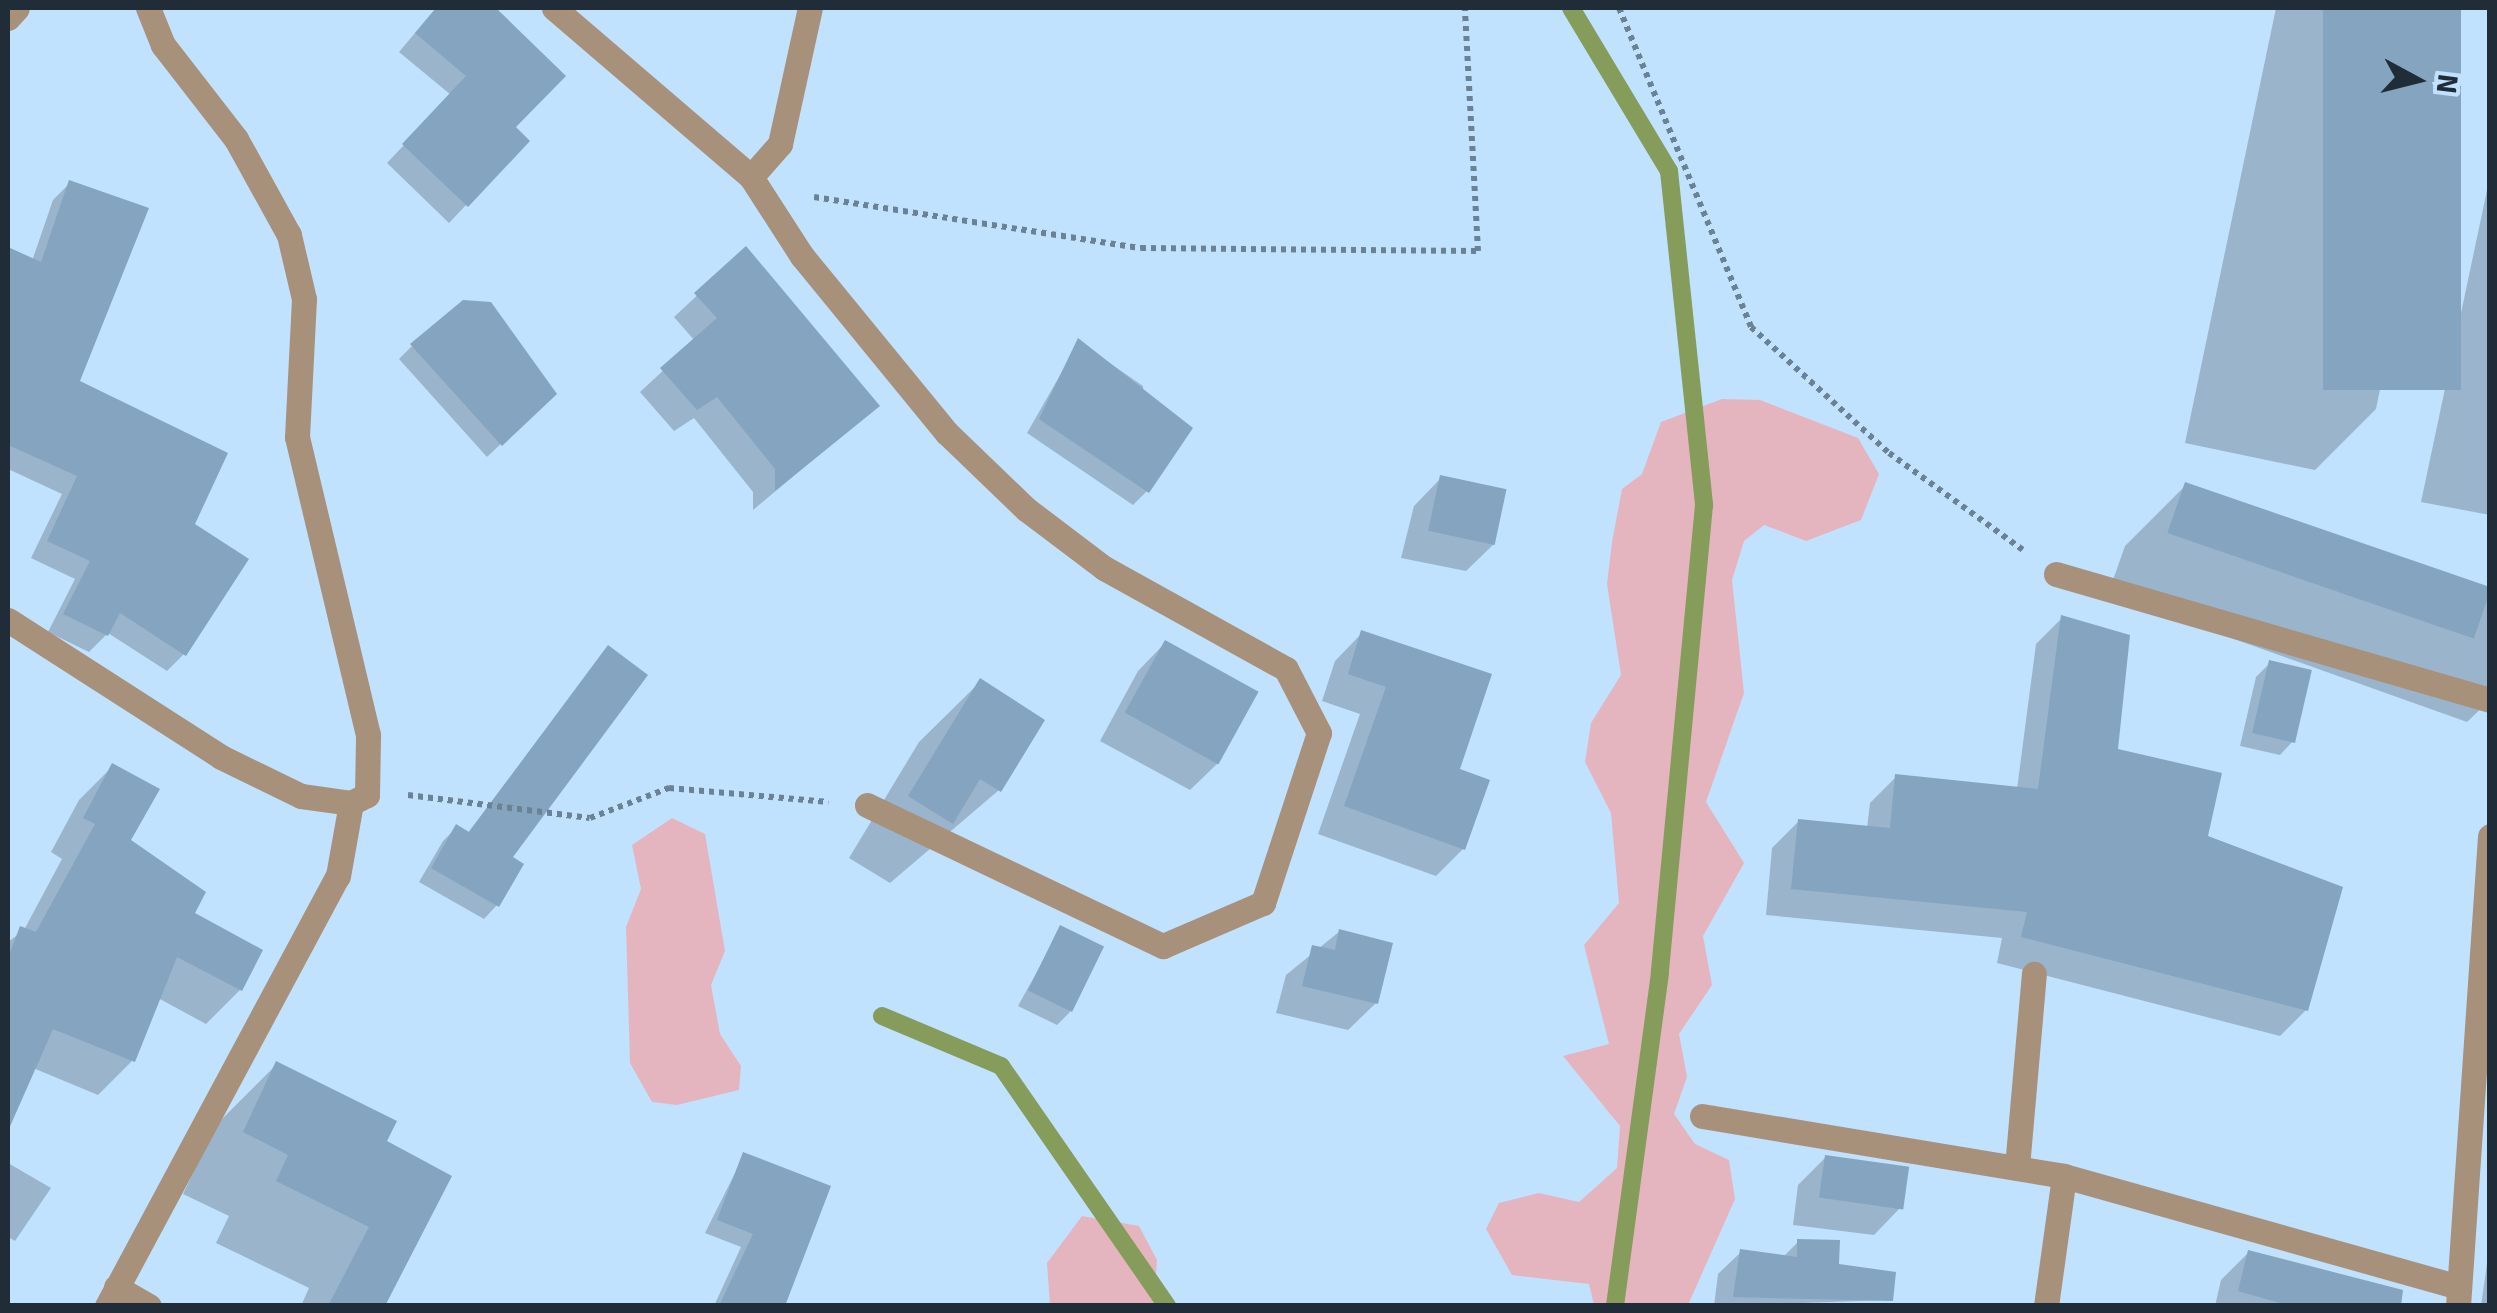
<!DOCTYPE html>
<style>
body{margin:0}
#map{position:relative;width:2497px;height:1313px;overflow:hidden;background:#c0e2fe;font-family:Signika,sans-serif}
div>[style]{position:absolute}
[style*='--x']{left:calc(var(--x)*1px);top:calc(var(--y)*1px);width:calc(var(--w)*1px);rotate:calc(var(--a)*1deg)}
.green>*{inset:0;background:#e5b5bf}
.shadow>*{inset:0;background:#0003}
.stream>*{height:18px;margin:-9px;padding:0 9px;transform-origin:9px;border-radius:9px;background:#859c5b}
.building>*{inset:0;background:#84a4bf;transform-origin:0 0}
.path>*{height:6px;margin-top:-3px;transform-origin:0;background:repeating-linear-gradient(90deg,#6b8295 0 5px,transparent 0 10px)}
.lane>*{height:25px;margin:-12.5px;padding:0 12.5px;transform-origin:12.5px;border-radius:12.5px;background:#a8917b}
.street>*{height:25px;margin:-12.5px;padding:0 12.5px;transform-origin:12.5px;border-radius:12.5px;background:#a8917b}
span{translate:-50% -50%;white-space:nowrap;text-align:center;line-height:1.15;-webkit-text-stroke:9px #c0e2fe;paint-order:stroke}
.frame{position:absolute;inset:0;border:10px solid #202d38;pointer-events:none}
.north{position:absolute;left:2367px;top:30px;width:100px;height:100px;-webkit-text-stroke:8px #c0e2fe;paint-order:stroke;rotate:97deg;font-size:28px;font-weight:700;line-height:40px;text-align:center;color:#202d38}
.north::after{content:'';display:block;margin:auto;width:35px;height:45px;background:#202d38;clip-path:polygon(50% 0,100% 100%,50% 72%,0 100%)}
</style>
<div id="map">
<div class="green">
<div style="clip-path:polygon(1722px 399px,1760px 400px,1858px 438px,1879px 474px,1861px 520px,1806px 541px,1764px 525px,1744px 541px,1732px 580px,1744px 693px,1706px 802px,1744px 863px,1703px 936px,1712px 985px,1679px 1034px,1687px 1077px,1674px 1114px,1695px 1144px,1729px 1160px,1735px 1199px,1688px 1305px,1594px 1305px,1589px 1284px,1512px 1275px,1486px 1229px,1499px 1203px,1539px 1193px,1579px 1202px,1617px 1168px,1620px 1126px,1563px 1056px,1609px 1044px,1584px 945px,1619px 903px,1611px 813px,1585px 762px,1591px 723px,1621px 675px,1607px 584px,1612px 542px,1622px 489px,1642px 474px,1661px 422px)"></div>
<div style="clip-path:polygon(672px 818px,705px 834px,725px 951px,711px 985px,720px 1034px,741px 1066px,739px 1090px,677px 1105px,652px 1102px,630px 1063px,626px 927px,641px 889px,632px 845px)"></div>
<div style="clip-path:polygon(1082px 1216px,1139px 1226px,1157px 1260px,1154px 1305px,1050px 1305px,1047px 1263px)"></div>
</div>
<div class="shadow">
<div style="clip-path:polygon(436px 8px,486px 15px,512px 127px,527px 141px,449px 223px,387px 163px,451px 95px,399px 52px)"></div>
<div style="clip-path:polygon(2276px 8px,2458px 8px,2376px 409px,2315px 470px,2185px 443px)"></div>
<div style="clip-path:polygon(2490px 176px,2490px 515px,2421px 502px)"></div>
<div style="clip-path:polygon(70px 183px,77px 382px,184px 654px,167px 671px,108px 633px,89px 652px,48px 632px,75px 579px,31px 558px,62px 494px,8px 469px,8px 250px,32px 261px,53px 200px)"></div>
<div style="clip-path:polygon(746px 250px,877px 406px,753px 510px,753px 492px,694px 418px,674px 431px,640px 392px,695px 341px,674px 317px)"></div>
<div style="clip-path:polygon(1079px 342px,1143px 386px,1147px 491px,1133px 505px,1027px 433px)"></div>
<div style="clip-path:polygon(412px 346px,540px 407px,487px 457px,399px 359px)"></div>
<div style="clip-path:polygon(1441px 478px,1494px 544px,1466px 571px,1401px 558px,1414px 506px)"></div>
<div style="clip-path:polygon(2186px 485px,2490px 593px,2490px 700px,2467px 722px,2108px 594px,2125px 546px)"></div>
<div style="clip-path:polygon(2062px 618px,2116px 751px,2306px 1010px,2280px 1036px,1997px 963px,2002px 938px,1766px 915px,1772px 848px,1799px 821px,1867px 828px,1870px 803px,1896px 777px,2017px 789px,2036px 644px)"></div>
<div style="clip-path:polygon(1362px 633px,1456px 771px,1463px 849px,1436px 876px,1318px 834px,1360px 714px,1322px 701px,1335px 661px)"></div>
<div style="clip-path:polygon(1165px 643px,1256px 693px,1218px 763px,1190px 790px,1100px 741px,1138px 671px)"></div>
<div style="clip-path:polygon(608px 648px,509px 858px,497px 905px,484px 919px,419px 882px,443px 841px,456px 828px,467px 834px)"></div>
<div style="clip-path:polygon(2270px 663px,2293px 741px,2280px 755px,2240px 746px,2256px 677px)"></div>
<div style="clip-path:polygon(980px 682px,999px 790px,890px 883px,849px 858px,919px 742px)"></div>
<div style="clip-path:polygon(113px 766px,128px 841px,240px 990px,206px 1024px,158px 998px,133px 1060px,98px 1095px,33px 1068px,8px 1125px,8px 942px,24px 930px,62px 859px,51px 852px,79px 800px)"></div>
<div style="clip-path:polygon(1061px 928px,1070px 1012px,1057px 1025px,1018px 1006px)"></div>
<div style="clip-path:polygon(1340px 931px,1376px 1003px,1348px 1030px,1276px 1013px,1286px 975px)"></div>
<div style="clip-path:polygon(277px 1064px,384px 1143px,382px 1306px,301px 1306px,309px 1288px,216px 1243px,229px 1216px,183px 1194px,216px 1125px)"></div>
<div style="clip-path:polygon(744px 1155px,783px 1303px,789px 1306px,714px 1306px,741px 1247px,705px 1233px)"></div>
<div style="clip-path:polygon(1826px 1157px,1901px 1207px,1874px 1235px,1793px 1225px,1798px 1185px)"></div>
<div style="clip-path:polygon(8px 1163px,51px 1188px,15px 1241px,8px 1237px)"></div>
<div style="clip-path:polygon(1798px 1242px,1837px 1266px,1891px 1300px,1714px 1306px,1718px 1274px,1741px 1252px,1782px 1258px)"></div>
<div style="clip-path:polygon(2248px 1253px,2355px 1306px,2215px 1306px,2221px 1280px)"></div>
<div style="clip-path:polygon(2488px 1256px,2490px 1306px,2481px 1306px)"></div>
</div>
<div class="stream">
<div style="--x:1571;--y:8;--w:190;--a:59"></div>
<div style="--x:1669;--y:171;--w:336;--a:84"></div>
<div style="--x:1704;--y:505;--w:470;--a:95.4"></div>
<div style="--x:1660;--y:973;--w:336;--a:97.7"></div>
<div style="--x:882;--y:1016;--w:129;--a:22.8"></div>
<div style="--x:1001;--y:1066;--w:292;--a:55.3"></div>
</div>
<div class="building">
<div style="clip-path:polygon(436px 8px,496px 8px,566px 76px,516px 127px,530px 141px,468px 207px,402px 144px,466px 76px,415px 33px)"></div>
<div style="left:2323px;top:8px;width:138px;height:382px"></div>
<div style="clip-path:polygon(69px 180px,149px 208px,80px 381px,228px 453px,195px 524px,249px 559px,186px 656px,120px 613px,108px 636px,63px 614px,90px 561px,47px 541px,77px 476px,8px 445px,8px 247px,41px 262px)"></div>
<div style="clip-path:polygon(746px 246px,880px 406px,775px 491px,775px 469px,717px 397px,697px 410px,660px 368px,717px 318px,694px 293px)"></div>
<div style="clip-path:polygon(463px 300px,491px 302px,557px 394px,502px 446px,410px 344px)"></div>
<div style="clip-path:polygon(1078px 338px,1193px 428px,1149px 493px,1039px 419px)"></div>
<div style="left:1440px;top:475px;width:68px;height:57px;rotate:12deg"></div>
<div style="left:2185px;top:482px;width:324px;height:54px;rotate:19deg"></div>
<div style="clip-path:polygon(2061px 615px,2130px 635px,2118px 749px,2222px 773px,2208px 836px,2343px 887px,2308px 1011px,2021px 937px,2027px 912px,1791px 889px,1798px 819px,1890px 828px,1895px 774px,2038px 789px)"></div>
<div style="clip-path:polygon(1361px 630px,1492px 674px,1460px 769px,1490px 780px,1465px 850px,1344px 806px,1386px 687px,1348px 674px)"></div>
<div style="left:1165px;top:640px;width:107px;height:83px;rotate:29deg"></div>
<div style="clip-path:polygon(608px 645px,648px 675px,513px 857px,524px 864px,499px 907px,431px 868px,456px 824px,469px 832px)"></div>
<div style="left:2269px;top:660px;width:44px;height:75px;rotate:13deg"></div>
<div style="clip-path:polygon(980px 678px,1045px 720px,1001px 792px,980px 779px,953px 824px,908px 796px)"></div>
<div style="clip-path:polygon(112px 763px,160px 789px,131px 840px,206px 892px,195px 913px,263px 950px,242px 991px,177px 957px,135px 1062px,53px 1029px,8px 1131px,8px 958px,20px 926px,36px 932px,95px 824px,83px 818px)"></div>
<div style="left:1060px;top:925px;width:49px;height:73px;rotate:26deg"></div>
<div style="clip-path:polygon(1339px 929px,1393px 943px,1378px 1004px,1302px 986px,1312px 945px,1335px 950px)"></div>
<div style="clip-path:polygon(276px 1061px,397px 1121px,387px 1141px,452px 1176px,385px 1306px,328px 1306px,369px 1227px,276px 1181px,288px 1155px,243px 1132px)"></div>
<div style="clip-path:polygon(743px 1152px,831px 1186px,785px 1306px,719px 1306px,753px 1234px,717px 1220px)"></div>
<div style="left:1825px;top:1155px;width:85px;height:43px;rotate:8deg"></div>
<div style="clip-path:polygon(1797px 1239px,1840px 1240px,1839px 1264px,1896px 1272px,1893px 1301px,1733px 1297px,1740px 1249px,1797px 1257px)"></div>
<div style="clip-path:polygon(2248px 1250px,2403px 1290px,2401px 1306px,2291px 1306px,2238px 1291px)"></div>
</div>
<div class="path">
<div style="--x:1619;--y:8;--w:345;--a:67.5"></div>
<div style="--x:1751;--y:327;--w:187;--a:42.4"></div>
<div style="--x:1889;--y:453;--w:165;--a:35.9"></div>
<div style="--x:814;--y:197;--w:331;--a:8.9"></div>
<div style="--x:1141;--y:248;--w:337;--a:0.5"></div>
<div style="--x:1478;--y:251;--w:243;--a:-93.1"></div>
<div style="--x:408;--y:795;--w:183;--a:7.2"></div>
<div style="--x:590;--y:818;--w:85;--a:-20.8"></div>
<div style="--x:669;--y:788;--w:160;--a:5"></div>
</div>
<div class="lane">
<div style="--x:8;--y:18;--w:13;--a:-48"></div>
<div style="--x:751;--y:177;--w:44;--a:-48.7"></div>
<div style="--x:780;--y:144;--w:139;--a:-77.6"></div>
<div style="--x:2056;--y:574;--w:452;--a:16.2"></div>
<div style="--x:867;--y:805;--w:328;--a:25.5"></div>
<div style="--x:1163;--y:946;--w:109;--a:-23.3"></div>
<div style="--x:1263;--y:903;--w:179;--a:-71.8"></div>
<div style="--x:2017;--y:1167;--w:194;--a:-85"></div>
<div style="--x:116;--y:1287;--w:38;--a:30"></div>
<div style="--x:2046;--y:1306;--w:131;--a:-82.1"></div>
</div>
<div class="street">
<div style="--x:554;--y:8;--w:260;--a:40.6"></div>
<div style="--x:751;--y:177;--w:94;--a:57.2"></div>
<div style="--x:802;--y:256;--w:229;--a:50.7"></div>
<div style="--x:947;--y:433;--w:110;--a:43.9"></div>
<div style="--x:1026;--y:509;--w:98;--a:37.1"></div>
<div style="--x:1104;--y:568;--w:208;--a:29"></div>
<div style="--x:1286;--y:669;--w:72;--a:62.7"></div>
<div style="--x:8;--y:620;--w:253;--a:32.7"></div>
<div style="--x:221;--y:757;--w:89;--a:26"></div>
<div style="--x:301;--y:796;--w:50;--a:8"></div>
<div style="--x:351;--y:803;--w:18;--a:-27"></div>
<div style="--x:367;--y:795;--w:60;--a:-89"></div>
<div style="--x:368;--y:735;--w:306;--a:-103.4"></div>
<div style="--x:297;--y:437;--w:138;--a:-87.1"></div>
<div style="--x:304;--y:299;--w:66;--a:-103.2"></div>
<div style="--x:289;--y:235;--w:110;--a:-118.9"></div>
<div style="--x:236;--y:139;--w:119;--a:-127.8"></div>
<div style="--x:163;--y:45;--w:40;--a:-112"></div>
<div style="--x:1702;--y:1116;--w:367;--a:9.4"></div>
<div style="--x:2064;--y:1176;--w:410;--a:15.7"></div>
<div style="--x:107;--y:1306;--w:488;--a:-61.8"></div>
<div style="--x:338;--y:876;--w:74;--a:-79.9"></div>
<div style="--x:2458;--y:1306;--w:471;--a:-86.1"></div>
</div>
<div class="frame"></div>
<div class="north">N</div>
</div>
